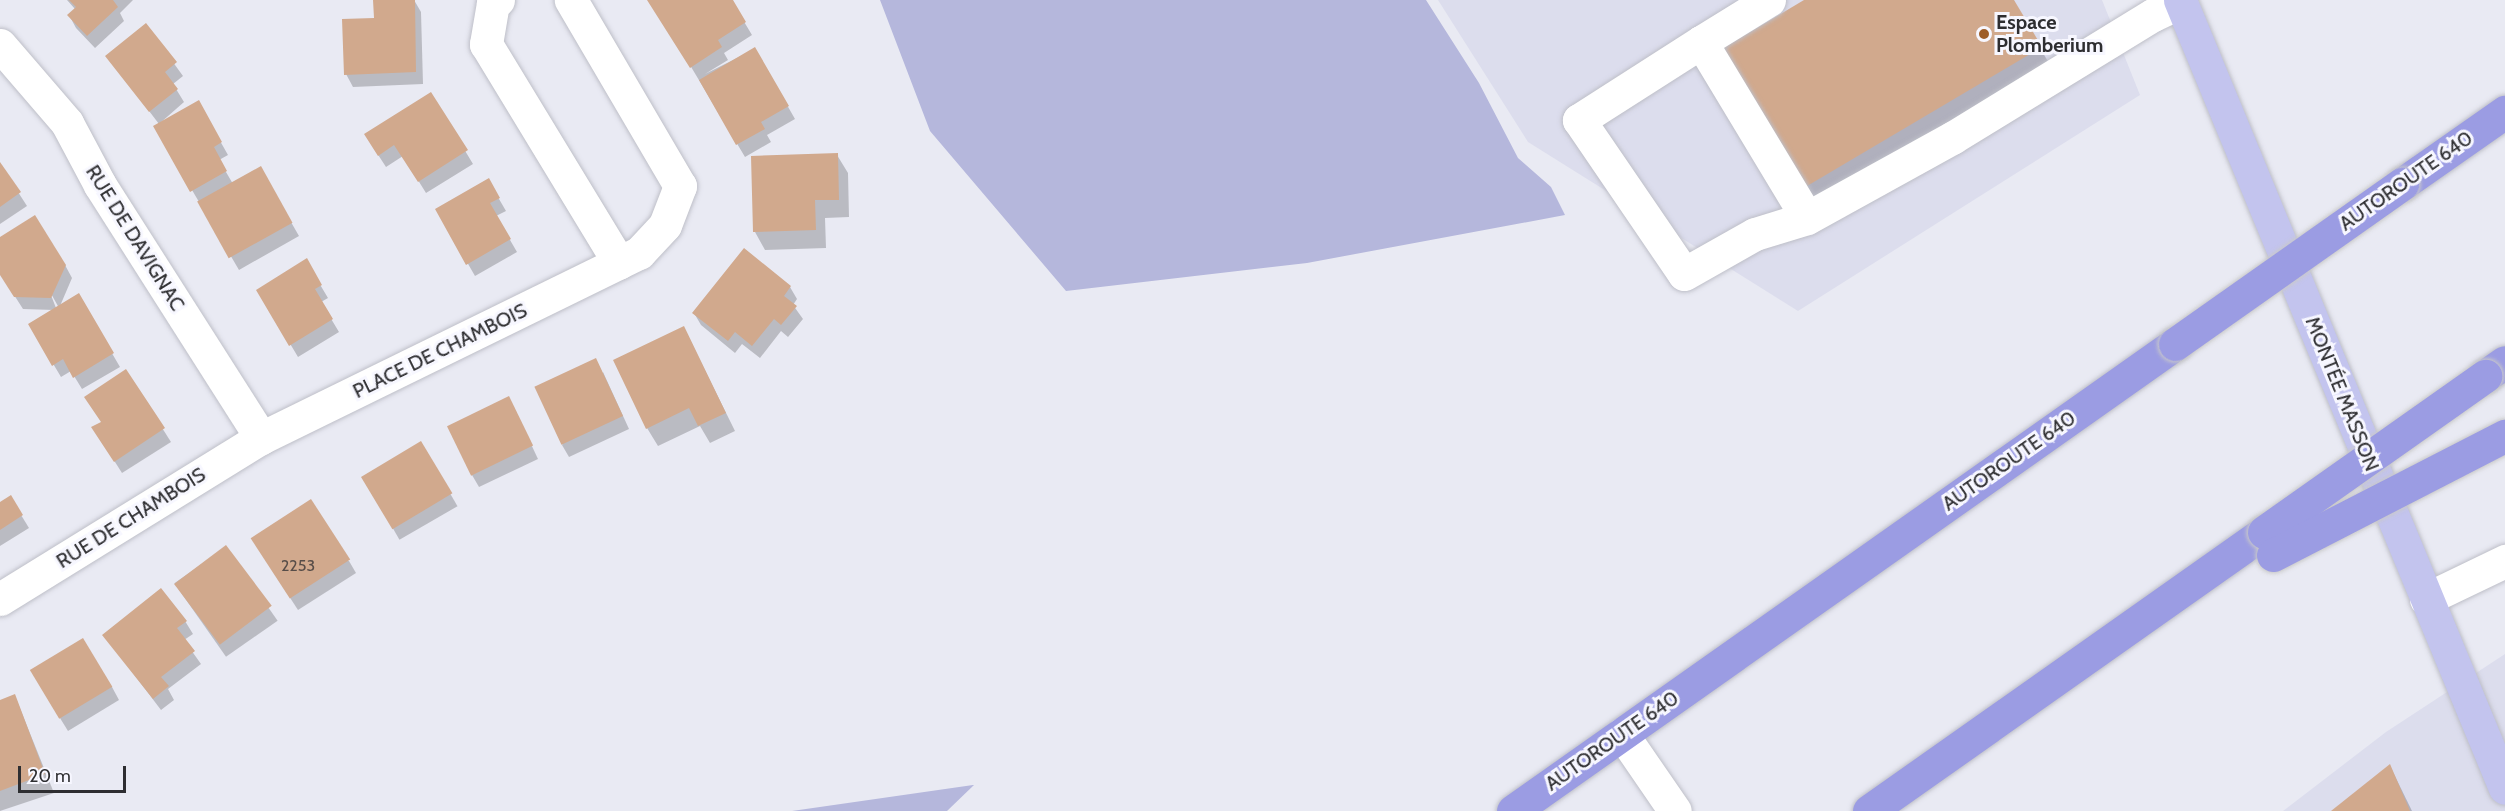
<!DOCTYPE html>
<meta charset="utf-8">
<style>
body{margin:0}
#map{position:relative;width:2505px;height:811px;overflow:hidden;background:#e9eaf3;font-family:Cabin,sans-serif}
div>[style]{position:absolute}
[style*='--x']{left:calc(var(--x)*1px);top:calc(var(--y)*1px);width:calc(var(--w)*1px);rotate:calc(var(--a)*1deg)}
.built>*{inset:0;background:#dcdded}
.green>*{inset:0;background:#b5b7dc}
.shadow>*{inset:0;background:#0003;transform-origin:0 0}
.building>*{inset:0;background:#d1a98d;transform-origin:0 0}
.roads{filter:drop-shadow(0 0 2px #bebfc8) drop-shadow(0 0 2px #bebfc8)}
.minor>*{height:33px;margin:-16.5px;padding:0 16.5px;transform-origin:16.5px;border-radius:16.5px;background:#fff}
.major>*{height:33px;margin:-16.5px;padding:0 16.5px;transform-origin:16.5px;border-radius:16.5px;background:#c3c4ee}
.highway>*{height:33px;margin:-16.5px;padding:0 16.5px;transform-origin:16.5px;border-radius:16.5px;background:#9b9ce3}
.bridges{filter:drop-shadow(0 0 2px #c9c9c9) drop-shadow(0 0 2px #c9c9c9)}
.highway-bridge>*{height:33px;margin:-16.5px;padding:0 16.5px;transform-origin:16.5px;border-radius:16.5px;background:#9b9ce3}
.dots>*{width:16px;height:16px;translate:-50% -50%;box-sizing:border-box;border:3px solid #f7f7ff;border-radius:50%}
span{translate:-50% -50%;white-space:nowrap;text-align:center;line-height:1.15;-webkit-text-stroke:6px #f7f7ff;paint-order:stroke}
.number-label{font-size:16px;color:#574d48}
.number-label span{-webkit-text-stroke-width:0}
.poi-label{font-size:20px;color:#2e2e31;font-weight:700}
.left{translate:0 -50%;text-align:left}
.street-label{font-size:20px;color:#2e2e31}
.scale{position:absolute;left:18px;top:766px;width:108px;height:27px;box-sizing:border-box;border:3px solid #2e2e31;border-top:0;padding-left:8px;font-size:18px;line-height:21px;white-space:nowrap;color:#2e2e31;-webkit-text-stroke:4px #f7f7ff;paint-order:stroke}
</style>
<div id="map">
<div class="built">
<div style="clip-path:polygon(1438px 0,2102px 0,2140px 95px,1798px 311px,1528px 142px)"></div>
<div style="clip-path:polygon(2505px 654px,2505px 811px,2283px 811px,2386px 732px)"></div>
</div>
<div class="green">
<div style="clip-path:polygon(880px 0,1426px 0,1479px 83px,1518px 158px,1551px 187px,1565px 215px,1307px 263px,1066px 291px,930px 131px)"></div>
<div style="clip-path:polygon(974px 785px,947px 811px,792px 811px,973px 785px)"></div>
</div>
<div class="shadow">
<div style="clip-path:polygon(67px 0,133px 0,120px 13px,124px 21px,95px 48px,76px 28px,69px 15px,75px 9px)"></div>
<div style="clip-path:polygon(414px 0,421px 12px,423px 84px,353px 87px,346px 74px,376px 19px)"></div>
<div style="clip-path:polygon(651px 0,731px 0,752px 35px,724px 53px,728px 60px,705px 74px,755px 49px,795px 119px,767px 135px,771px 142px,745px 157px)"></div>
<div style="clip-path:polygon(1807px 0,2012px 0,2053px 70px,1816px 210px,1722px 50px)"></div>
<div style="clip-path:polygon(146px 25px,183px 76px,173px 84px,184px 102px,159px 124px,198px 102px,228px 155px,219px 160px,233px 184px,260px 168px,299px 236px,239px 270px,155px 127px,159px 124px,107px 56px)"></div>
<div style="clip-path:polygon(431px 94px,473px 164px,426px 193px,403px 156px,386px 167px,373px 147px)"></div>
<div style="clip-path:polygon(837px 155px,848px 173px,849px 217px,825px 218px,826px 248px,765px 250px,755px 232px)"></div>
<div style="clip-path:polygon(0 164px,27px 206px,0 224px)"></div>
<div style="clip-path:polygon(488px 180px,506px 211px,496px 216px,517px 252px,475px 276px,437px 210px)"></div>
<div style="clip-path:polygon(evenodd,0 239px,65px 265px,72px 278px,60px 306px,78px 295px,120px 367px,82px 389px,71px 371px,61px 377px,30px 325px,54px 310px,23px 309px,0 273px,0 239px,49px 290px,59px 308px,56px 308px,49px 290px)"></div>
<div style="clip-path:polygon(306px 261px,328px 298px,321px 302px,339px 332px,298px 357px,258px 290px)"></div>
<div style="clip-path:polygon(790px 287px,797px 299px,793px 305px,803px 319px,788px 337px,781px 331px,760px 358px,742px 344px,735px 353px,701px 325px,694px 313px)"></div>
<div style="clip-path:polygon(684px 328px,735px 431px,710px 443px,700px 426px,658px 446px,647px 428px)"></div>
<div style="clip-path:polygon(126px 371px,171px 442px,122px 473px,101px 440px,102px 423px)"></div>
<div style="clip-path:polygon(603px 372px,629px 429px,569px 457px,562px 445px)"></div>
<div style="clip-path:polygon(515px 410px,538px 459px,479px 487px,472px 475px)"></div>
<div style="left:421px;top:443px;width:73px;height:67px;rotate:60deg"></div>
<div style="clip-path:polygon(10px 497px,29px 528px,0 546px,0 504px)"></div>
<div style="left:226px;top:547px;width:90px;height:63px;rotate:55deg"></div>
<div style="clip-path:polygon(259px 550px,349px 561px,356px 573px,298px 610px)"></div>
<div style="clip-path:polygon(185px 621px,193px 634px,184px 640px,201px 664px,168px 689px,174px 700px,161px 710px,104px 635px)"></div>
<div style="clip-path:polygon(39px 684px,112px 687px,119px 700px,68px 731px)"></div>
<div style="clip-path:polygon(15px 696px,54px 793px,0 811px,0 702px)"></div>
<div style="clip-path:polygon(2390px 766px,2412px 811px,2333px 811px)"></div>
</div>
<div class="building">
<div style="clip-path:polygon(69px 0,113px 0,118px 7px,87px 36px,67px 15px,76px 7px)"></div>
<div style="clip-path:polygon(373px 0,415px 0,416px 72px,344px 75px,342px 19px,374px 18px)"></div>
<div style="clip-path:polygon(647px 0,733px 0,746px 22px,718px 40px,722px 47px,690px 68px)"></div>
<div style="clip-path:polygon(1804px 0,2014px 0,2042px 47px,1802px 189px,1720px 50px)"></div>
<div style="clip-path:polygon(146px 23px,177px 62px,165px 72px,178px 89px,149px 112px,105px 56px)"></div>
<div style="clip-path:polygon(755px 47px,789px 106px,761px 122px,765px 129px,736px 145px,699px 80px)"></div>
<div style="clip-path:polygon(431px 92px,468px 150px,418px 182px,394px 145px,378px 156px,364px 134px)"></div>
<div style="clip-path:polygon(199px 100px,222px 142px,214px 147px,227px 171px,190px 192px,153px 126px)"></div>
<div style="clip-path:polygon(838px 153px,839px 200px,815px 200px,816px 230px,753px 232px,751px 156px)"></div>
<div style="clip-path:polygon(0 162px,21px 192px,0 207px)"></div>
<div style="left:261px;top:166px;width:65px;height:73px;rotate:61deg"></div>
<div style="clip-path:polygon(489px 178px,500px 198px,490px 203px,511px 239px,466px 265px,435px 209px)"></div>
<div style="clip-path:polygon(35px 215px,66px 265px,51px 298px,14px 297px,0 275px,0 237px)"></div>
<div style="clip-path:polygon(744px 248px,791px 286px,784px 296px,797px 306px,781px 325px,774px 319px,752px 346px,735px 332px,728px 341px,692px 313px)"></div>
<div style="clip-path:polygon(307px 258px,322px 285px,315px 289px,333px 319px,289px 346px,256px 290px)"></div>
<div style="clip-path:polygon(79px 293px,114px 353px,73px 378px,63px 359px,52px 366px,28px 324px)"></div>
<div style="clip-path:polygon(684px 326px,726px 413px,698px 426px,689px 408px,646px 429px,613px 360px)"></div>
<div style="left:596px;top:358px;width:64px;height:68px;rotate:65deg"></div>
<div style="clip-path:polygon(126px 369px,165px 428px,114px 462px,91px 427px,101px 422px,84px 397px)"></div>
<div style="left:509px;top:396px;width:55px;height:69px;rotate:64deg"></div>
<div style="left:421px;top:441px;width:61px;height:70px;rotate:59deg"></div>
<div style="clip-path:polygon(11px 495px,23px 515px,0 530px,0 502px)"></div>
<div style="left:311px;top:499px;width:72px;height:72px;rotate:57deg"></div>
<div style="left:226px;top:545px;width:76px;height:65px;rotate:53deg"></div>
<div style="clip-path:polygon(161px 588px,187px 621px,177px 628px,195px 651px,161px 677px,169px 686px,153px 699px,102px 635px)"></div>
<div style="left:83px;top:638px;width:57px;height:62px;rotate:59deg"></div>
<div style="clip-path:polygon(15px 694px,45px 774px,0 791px,0 700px)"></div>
<div style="clip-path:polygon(2390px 764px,2410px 811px,2331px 811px)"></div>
</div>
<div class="roads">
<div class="minor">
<div style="--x:498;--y:0;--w:6;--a:149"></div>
<div style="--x:493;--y:3;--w:42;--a:99.7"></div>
<div style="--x:486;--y:44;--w:256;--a:58.7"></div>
<div style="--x:1769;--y:0;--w:80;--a:148.3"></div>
<div style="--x:1701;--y:42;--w:205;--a:58.9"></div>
<div style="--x:1807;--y:218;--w:166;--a:-28.9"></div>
<div style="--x:1952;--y:138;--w:236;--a:-31.5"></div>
<div style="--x:2153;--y:15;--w:31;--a:-25"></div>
<div style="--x:1701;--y:42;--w:145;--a:147.4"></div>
<div style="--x:1579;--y:120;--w:186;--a:55.7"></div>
<div style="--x:1684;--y:274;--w:81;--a:-29.4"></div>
<div style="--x:1755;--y:234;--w:54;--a:-17.1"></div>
<div style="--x:0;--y:45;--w:103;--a:49.3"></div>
<div style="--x:67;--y:123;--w:70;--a:62"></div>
<div style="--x:100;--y:185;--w:300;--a:57.5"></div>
<div style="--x:0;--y:599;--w:307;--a:-31.7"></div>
<div style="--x:261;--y:438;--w:421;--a:-26.1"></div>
<div style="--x:639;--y:253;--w:38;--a:-47"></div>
<div style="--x:665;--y:225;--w:42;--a:-69"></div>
<div style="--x:680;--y:186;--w:216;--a:-120.4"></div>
<div style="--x:2426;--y:599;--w:88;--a:-25.7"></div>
<div style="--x:1622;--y:734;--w:93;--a:55.5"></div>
</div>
<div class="major">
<div style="--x:2180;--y:0;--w:852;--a:67.59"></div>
</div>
<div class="highway">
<div style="--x:2402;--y:184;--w:126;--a:-35"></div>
<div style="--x:2485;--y:376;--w:24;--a:-35"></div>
<div style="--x:1513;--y:811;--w:810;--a:-35.2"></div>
<div style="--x:1869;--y:811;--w:484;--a:-35.2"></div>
</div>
</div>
<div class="bridges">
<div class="highway-bridge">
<div style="--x:2175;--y:344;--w:278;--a:-35.2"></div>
<div style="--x:2264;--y:532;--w:271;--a:-35.2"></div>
<div style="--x:2273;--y:555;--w:261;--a:-27.2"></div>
</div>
</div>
<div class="dots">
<div style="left:1984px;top:34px;background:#9e5d28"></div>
</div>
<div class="number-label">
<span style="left:298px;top:566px">2253</span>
</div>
<div class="poi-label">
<span class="left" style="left:1996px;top:34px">Espace<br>Plomberium</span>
</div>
<div class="street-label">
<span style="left:2406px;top:181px;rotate:-35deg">AUTOROUTE 640</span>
<span style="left:135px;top:238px;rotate:58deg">RUE DE DAVIGNAC</span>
<span style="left:440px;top:351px;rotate:-26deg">PLACE DE CHAMBOIS</span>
<span style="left:2342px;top:394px;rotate:68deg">MONTÉE MASSON</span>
<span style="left:2009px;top:461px;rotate:-35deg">AUTOROUTE 640</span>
<span style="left:131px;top:518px;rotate:-32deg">RUE DE CHAMBOIS</span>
<span style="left:1612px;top:741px;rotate:-35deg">AUTOROUTE 640</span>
</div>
<div class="scale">20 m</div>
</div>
